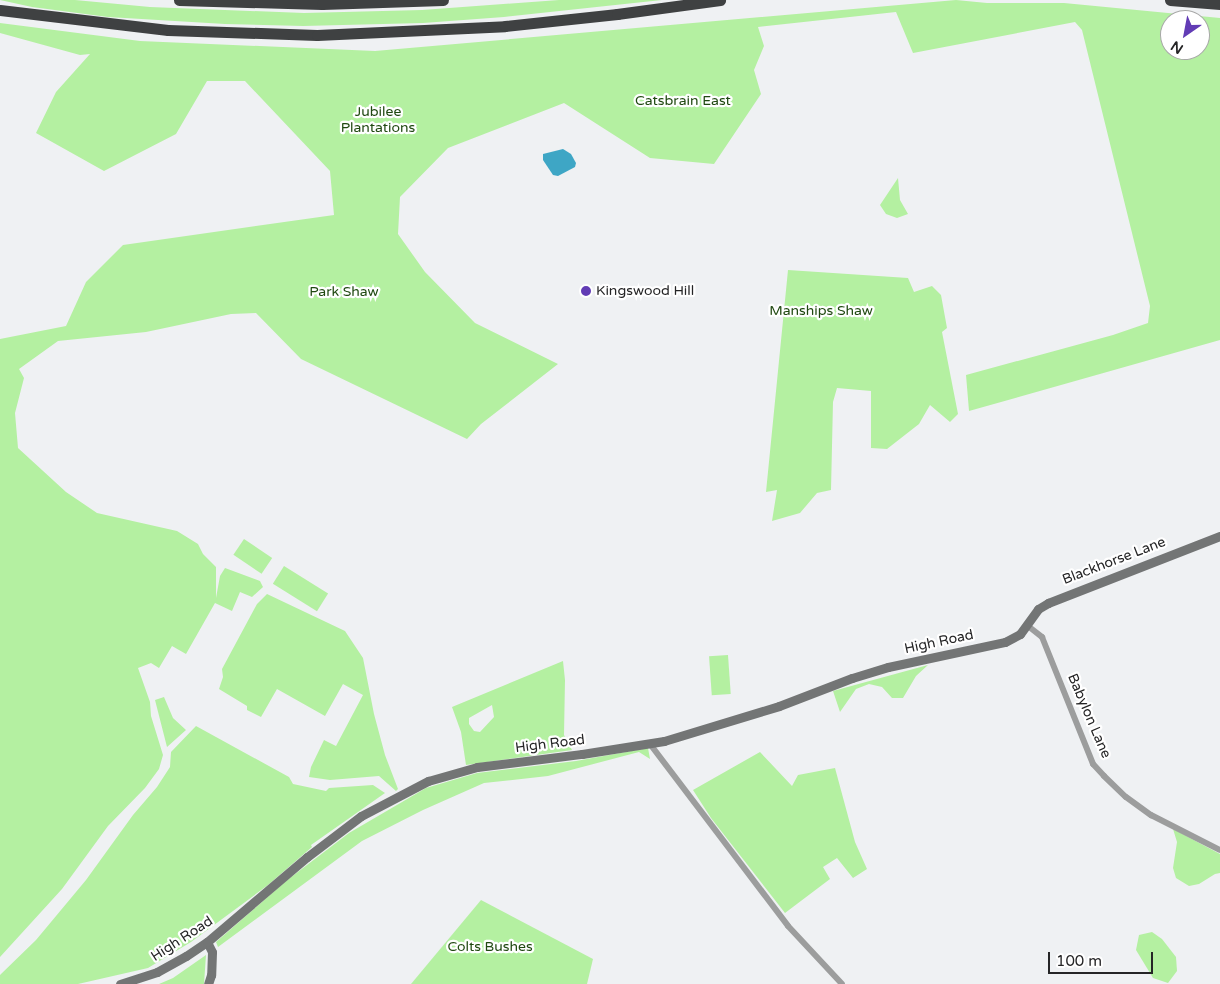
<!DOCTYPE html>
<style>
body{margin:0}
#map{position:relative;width:1220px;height:984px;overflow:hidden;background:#eff1f3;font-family:"Varela Round",sans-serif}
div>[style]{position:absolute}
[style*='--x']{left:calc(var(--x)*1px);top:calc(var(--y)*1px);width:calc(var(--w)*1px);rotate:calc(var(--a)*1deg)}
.green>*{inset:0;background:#b4f0a1;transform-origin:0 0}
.water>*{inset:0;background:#3ea6c5}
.street>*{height:6px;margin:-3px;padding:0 3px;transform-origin:3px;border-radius:3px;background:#9c9d9d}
.secondary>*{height:9px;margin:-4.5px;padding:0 4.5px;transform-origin:4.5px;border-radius:4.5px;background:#737575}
.highway>*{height:11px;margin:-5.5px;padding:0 5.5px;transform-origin:5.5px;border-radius:5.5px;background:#3f4142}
.dots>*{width:14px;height:14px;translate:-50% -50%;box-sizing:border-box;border:2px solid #fff;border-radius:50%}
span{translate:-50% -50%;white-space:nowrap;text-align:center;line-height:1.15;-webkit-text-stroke:4.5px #fff;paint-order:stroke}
.park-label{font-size:14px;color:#204911}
.poi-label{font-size:14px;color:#252526}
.left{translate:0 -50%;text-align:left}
.street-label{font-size:14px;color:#252526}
.north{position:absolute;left:1160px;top:10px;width:50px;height:50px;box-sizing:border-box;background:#fff;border:1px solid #a8a8a8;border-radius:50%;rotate:213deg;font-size:14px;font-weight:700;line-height:20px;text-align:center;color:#252526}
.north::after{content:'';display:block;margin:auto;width:18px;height:22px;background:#623cb5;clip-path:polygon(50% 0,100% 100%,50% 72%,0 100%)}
.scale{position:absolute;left:1048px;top:952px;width:105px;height:22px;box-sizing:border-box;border:2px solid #252526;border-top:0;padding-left:6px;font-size:15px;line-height:18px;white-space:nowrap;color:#252526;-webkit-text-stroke:4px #fff;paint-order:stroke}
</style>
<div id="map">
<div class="green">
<div style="clip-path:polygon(0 0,75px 0,150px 7px,304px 13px,422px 10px,559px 0,662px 0,504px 17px,423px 23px,303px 26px,225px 24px,108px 17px,32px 7px)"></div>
<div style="clip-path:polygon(evenodd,956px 0,987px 3px,1064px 3px,1220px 18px,1220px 340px,969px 411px,966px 375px,1113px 335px,1148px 323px,1150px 306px,1082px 30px,1075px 22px,913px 53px,896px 12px,758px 27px,764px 46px,754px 70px,761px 94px,714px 164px,650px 158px,564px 103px,448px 148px,400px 197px,398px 234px,425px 272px,475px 323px,558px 364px,481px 424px,467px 439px,301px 359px,256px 313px,231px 314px,146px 332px,58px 341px,19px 369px,24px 378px,15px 413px,18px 448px,66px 492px,97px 513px,177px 531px,198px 544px,203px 554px,216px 567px,216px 598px,220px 576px,225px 568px,260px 581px,263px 587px,252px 597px,240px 592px,232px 611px,215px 603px,186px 654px,172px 646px,159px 668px,151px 663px,138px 668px,150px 702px,151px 716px,163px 755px,159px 769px,145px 788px,108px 826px,62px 889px,0 957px,0 339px,66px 326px,86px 282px,123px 245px,334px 215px,330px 171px,245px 81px,207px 81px,176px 134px,104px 171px,36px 133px,56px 92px,90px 54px,80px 55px,0 33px,0 23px,140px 41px,375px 51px,956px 0,1170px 20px,1200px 20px,1200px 50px,1170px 50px,1170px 20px)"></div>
<div style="clip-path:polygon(898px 178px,900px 200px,908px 214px,897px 218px,886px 214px,880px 205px)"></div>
<div style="clip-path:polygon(788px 270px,908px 278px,914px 292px,932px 286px,941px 295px,947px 328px,942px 332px,958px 414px,950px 422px,930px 405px,919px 424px,887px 449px,871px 448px,871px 391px,837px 388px,833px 402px,831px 490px,817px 493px,800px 513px,772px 521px,777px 490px,766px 492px)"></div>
<div style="left:244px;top:539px;width:34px;height:19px;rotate:34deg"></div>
<div style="left:284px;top:566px;width:52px;height:21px;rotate:32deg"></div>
<div style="clip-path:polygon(267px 594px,345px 631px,363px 658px,374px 714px,385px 755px,398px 789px,396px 791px,379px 776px,330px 780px,309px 777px,311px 767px,324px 740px,336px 746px,363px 695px,343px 684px,325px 716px,277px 689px,261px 717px,247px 710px,247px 706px,219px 689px,223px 677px,222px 669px,257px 604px)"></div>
<div style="left:728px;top:655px;width:39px;height:19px;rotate:86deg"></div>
<div style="clip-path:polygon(evenodd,563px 661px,565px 680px,564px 735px,572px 750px,466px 765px,461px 732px,452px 707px,563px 661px,492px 705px,494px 717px,480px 732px,474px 731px,469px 724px,469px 718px,492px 705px)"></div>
<div style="clip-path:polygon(928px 665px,916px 676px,903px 698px,892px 698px,882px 687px,869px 684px,856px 689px,840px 712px,833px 691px)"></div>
<div style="clip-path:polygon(164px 697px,173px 718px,186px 730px,167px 747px,155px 700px)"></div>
<div style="clip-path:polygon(196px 726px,289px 777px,293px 784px,326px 791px,329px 788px,373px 785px,385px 793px,311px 845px,312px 847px,268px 885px,191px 942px,148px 968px,78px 984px,0 984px,0 975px,36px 940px,86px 880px,133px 815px,157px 787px,170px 767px,171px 752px)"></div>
<div style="clip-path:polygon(648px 748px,650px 759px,639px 752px,548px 776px,484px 783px,423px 810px,362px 841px,218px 947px,216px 942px,286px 881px,349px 833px,426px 788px,477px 773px,576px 761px)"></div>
<div style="clip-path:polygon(760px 752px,792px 786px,798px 775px,835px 768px,855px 842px,867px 869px,853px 878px,837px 858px,823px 867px,830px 879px,785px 913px,711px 818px,693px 790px)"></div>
<div style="clip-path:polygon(1173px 829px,1220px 854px,1220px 873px,1215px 874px,1199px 884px,1189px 886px,1176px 878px,1173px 868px,1177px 842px)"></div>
<div style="clip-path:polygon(481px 900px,593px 959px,587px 984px,411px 984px)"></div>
<div style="clip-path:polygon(1152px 932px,1162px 939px,1176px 957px,1177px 971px,1168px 983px,1153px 978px,1136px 950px,1139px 935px)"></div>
<div style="clip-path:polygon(206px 955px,204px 984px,159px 984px,173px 978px)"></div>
</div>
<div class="water">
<div style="clip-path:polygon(563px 149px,571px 154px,576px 163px,575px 167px,558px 176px,553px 175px,543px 160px,543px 154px)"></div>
</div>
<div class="street">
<div style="--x:1028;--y:626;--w:18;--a:38"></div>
<div style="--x:1042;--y:637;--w:137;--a:68.1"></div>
<div style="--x:1093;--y:764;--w:16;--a:47"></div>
<div style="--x:1104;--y:776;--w:30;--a:44"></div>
<div style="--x:1126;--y:797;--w:31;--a:36"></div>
<div style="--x:1151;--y:815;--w:77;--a:26.9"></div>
<div style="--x:650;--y:744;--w:228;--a:52.8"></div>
<div style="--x:788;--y:926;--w:79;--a:47"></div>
</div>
<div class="secondary">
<div style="--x:207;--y:942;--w:11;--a:63"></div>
<div style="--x:212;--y:952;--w:23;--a:92"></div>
<div style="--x:211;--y:975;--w:9;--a:108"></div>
<div style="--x:120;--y:984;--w:39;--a:-18"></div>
<div style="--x:157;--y:972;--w:33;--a:-29"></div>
<div style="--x:186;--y:956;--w:25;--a:-34"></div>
<div style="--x:207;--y:942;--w:131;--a:-40.4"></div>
<div style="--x:307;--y:857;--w:68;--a:-37.2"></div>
<div style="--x:361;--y:816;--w:76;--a:-27.6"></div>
<div style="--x:428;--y:781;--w:51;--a:-15.9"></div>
<div style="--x:477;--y:767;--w:106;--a:-7.1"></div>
<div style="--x:582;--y:754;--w:83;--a:-9"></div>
<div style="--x:664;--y:741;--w:120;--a:-16.9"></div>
<div style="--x:779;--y:706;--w:78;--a:-21"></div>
<div style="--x:852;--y:678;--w:38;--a:-17"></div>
<div style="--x:888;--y:667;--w:120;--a:-12.1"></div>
<div style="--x:1005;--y:642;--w:17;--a:-28"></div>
<div style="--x:1020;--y:634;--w:31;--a:-54"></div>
<div style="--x:1038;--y:609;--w:12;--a:-31"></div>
<div style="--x:1048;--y:603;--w:185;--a:-21.3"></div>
</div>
<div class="highway">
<div style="--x:179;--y:0;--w:143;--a:1.6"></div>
<div style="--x:322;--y:4;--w:121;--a:-1.9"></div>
<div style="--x:1170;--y:0;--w:50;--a:4.6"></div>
<div style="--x:0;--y:10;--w:169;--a:6.8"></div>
<div style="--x:168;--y:30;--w:149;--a:1.9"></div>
<div style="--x:317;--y:35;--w:188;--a:-2.7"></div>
<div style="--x:505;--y:26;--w:113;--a:-6.1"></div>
<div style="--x:617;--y:14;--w:104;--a:-7.7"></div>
</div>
<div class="dots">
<div style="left:586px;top:291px;background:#623cb5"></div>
</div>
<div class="park-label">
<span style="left:683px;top:101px">Catsbrain East</span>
<span style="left:378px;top:120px">Jubilee<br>Plantations</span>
<span style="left:344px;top:292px">Park Shaw</span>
<span style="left:821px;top:311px">Manships Shaw</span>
<span style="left:490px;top:947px">Colts Bushes</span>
</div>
<div class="poi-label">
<span class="left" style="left:596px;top:291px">Kingswood Hill</span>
</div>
<div class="street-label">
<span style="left:1114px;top:561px;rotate:-21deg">Blackhorse Lane</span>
<span style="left:939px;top:642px;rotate:-12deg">High Road</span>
<span style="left:1089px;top:716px;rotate:67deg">Babylon Lane</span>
<span style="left:550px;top:744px;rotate:-7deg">High Road</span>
<span style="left:182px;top:939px;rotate:-33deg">High Road</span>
</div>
<div class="north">N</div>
<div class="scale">100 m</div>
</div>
